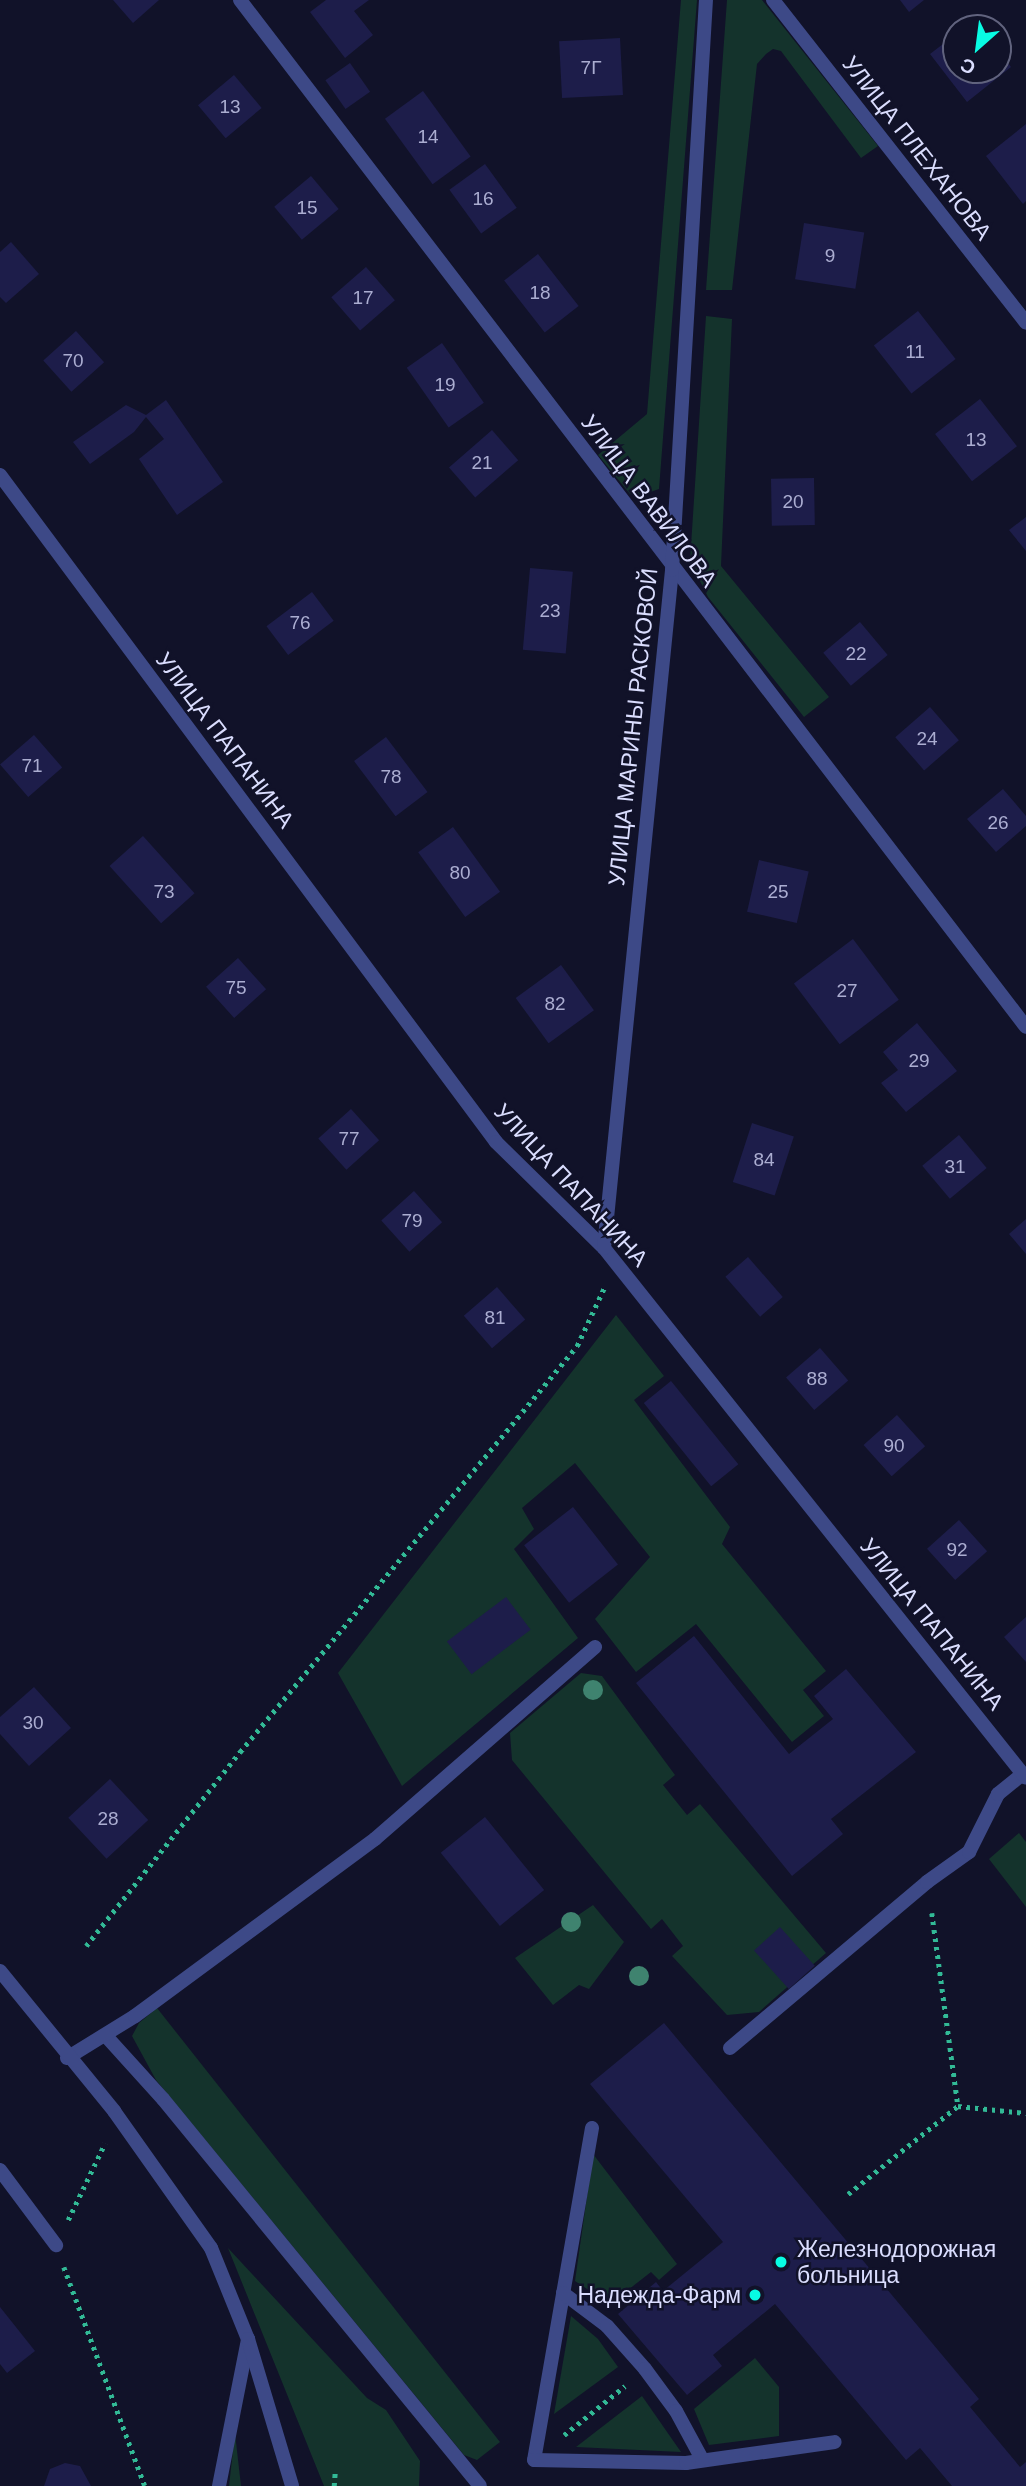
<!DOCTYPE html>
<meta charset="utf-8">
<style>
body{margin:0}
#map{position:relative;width:1026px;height:2486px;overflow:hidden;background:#111229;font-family:Helvetica,sans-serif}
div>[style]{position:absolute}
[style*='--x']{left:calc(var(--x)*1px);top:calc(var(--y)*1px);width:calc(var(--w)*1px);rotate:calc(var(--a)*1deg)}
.green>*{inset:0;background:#14332c}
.building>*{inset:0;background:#1d1d4a;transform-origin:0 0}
.path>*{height:4.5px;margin-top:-2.25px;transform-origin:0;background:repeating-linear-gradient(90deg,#32ba96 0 3.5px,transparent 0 8.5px)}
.service>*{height:14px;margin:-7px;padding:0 7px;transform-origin:7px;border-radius:7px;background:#3d4987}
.minor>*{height:14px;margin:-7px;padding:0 7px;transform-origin:7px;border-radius:7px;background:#3d4987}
.tertiary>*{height:14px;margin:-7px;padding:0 7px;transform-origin:7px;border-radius:7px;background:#3d4987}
.trees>*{width:20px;height:20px;margin:-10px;border-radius:50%;background:#3f836f}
.dots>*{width:19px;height:19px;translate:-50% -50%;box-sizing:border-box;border:4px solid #111229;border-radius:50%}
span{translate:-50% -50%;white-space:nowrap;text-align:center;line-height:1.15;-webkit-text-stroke:5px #111229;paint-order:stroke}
.number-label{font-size:19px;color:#abadd1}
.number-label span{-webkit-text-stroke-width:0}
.street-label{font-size:23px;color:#daddfe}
.poi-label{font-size:23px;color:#daddfe}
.left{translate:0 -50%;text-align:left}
.right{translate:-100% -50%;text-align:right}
.north{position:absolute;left:942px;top:14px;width:70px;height:70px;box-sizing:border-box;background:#111229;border:2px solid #61637e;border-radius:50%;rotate:208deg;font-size:19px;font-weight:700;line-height:28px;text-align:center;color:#daddfe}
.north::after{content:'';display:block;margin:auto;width:24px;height:32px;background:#08fce3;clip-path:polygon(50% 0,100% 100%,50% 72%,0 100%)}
</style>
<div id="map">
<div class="green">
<div style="clip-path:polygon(681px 0,697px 0,659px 489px,639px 496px,630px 494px,598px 455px,647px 414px)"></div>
<div style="clip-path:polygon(727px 0,762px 0,878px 146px,861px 158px,781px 51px,773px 49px,766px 54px,757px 64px,732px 290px,706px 290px)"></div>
<div style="clip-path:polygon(706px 316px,732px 319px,721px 566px,829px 697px,804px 717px,708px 597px,690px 561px)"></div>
<div style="clip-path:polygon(616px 1315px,664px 1376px,634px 1400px,730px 1527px,722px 1544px,826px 1671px,803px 1690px,824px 1716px,792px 1742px,696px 1624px,636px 1672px,595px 1619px,650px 1557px,575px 1463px,522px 1508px,534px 1529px,514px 1549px,578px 1638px,402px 1786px,338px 1673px)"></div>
<div style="clip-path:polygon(581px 1673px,602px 1676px,675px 1775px,663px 1785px,687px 1815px,700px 1804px,826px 1953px,759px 2012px,727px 2015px,672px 1956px,683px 1946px,662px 1919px,651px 1929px,512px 1760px,510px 1733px)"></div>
<div style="clip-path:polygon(1019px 1833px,1026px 1842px,1026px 1907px,989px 1859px)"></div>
<div style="clip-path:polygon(593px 1905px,624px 1942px,589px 1989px,579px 1985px,553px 2005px,515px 1958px)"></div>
<div style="clip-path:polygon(157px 2008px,500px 2442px,477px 2460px,464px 2455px,156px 2080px,132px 2036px,139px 2023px)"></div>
<div style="clip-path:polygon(593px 2154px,677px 2264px,659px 2280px,651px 2272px,610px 2304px,575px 2281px)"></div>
<div style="clip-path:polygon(228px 2248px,367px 2398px,386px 2410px,420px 2461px,419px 2486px,324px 2486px)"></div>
<div style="clip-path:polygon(571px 2316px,598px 2339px,618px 2367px,554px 2414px)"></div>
<div style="clip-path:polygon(755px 2358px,779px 2387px,779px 2436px,709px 2445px,694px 2409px)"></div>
<div style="clip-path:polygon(642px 2396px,681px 2452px,576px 2447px)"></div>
<div style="clip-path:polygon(235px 2433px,241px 2486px,229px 2486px)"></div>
</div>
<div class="building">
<div style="clip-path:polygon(113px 0,159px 0,133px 23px)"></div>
<div style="clip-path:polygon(326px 0,369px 0,354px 11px,373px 35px,345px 58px,310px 12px)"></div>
<div style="clip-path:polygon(900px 0,924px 0,909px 12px)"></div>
<div style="clip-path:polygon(974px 20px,980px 28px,963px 28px)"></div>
<div style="clip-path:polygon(956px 34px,956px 70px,998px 70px,998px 50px,1011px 67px,967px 102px,930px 54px)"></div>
<div style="left:620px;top:38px;width:57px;height:61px;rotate:87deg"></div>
<div style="left:350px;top:63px;width:35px;height:30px;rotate:55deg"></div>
<div style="left:234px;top:75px;width:43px;height:47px;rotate:50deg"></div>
<div style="left:423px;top:91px;width:81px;height:47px;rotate:54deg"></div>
<div style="clip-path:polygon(1026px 124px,1026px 201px,1023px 204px,986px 156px)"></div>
<div style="left:485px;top:164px;width:54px;height:44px;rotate:54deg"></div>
<div style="left:311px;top:176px;width:43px;height:48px;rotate:50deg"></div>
<div style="left:804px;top:223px;width:61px;height:57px;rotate:9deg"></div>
<div style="clip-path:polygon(11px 242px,39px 274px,6px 303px,0 297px,0 252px)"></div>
<div style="left:538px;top:254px;width:66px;height:43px;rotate:52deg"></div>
<div style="left:366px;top:267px;width:44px;height:46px;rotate:49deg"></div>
<div style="left:918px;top:311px;width:61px;height:56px;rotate:52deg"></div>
<div style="left:76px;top:331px;width:42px;height:44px;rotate:48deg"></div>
<div style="left:442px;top:343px;width:73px;height:43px;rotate:55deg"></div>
<div style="left:980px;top:399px;width:60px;height:57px;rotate:52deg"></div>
<div style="clip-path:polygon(166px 400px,223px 482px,177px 515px,139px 459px,164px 439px,146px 417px,134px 432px,90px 464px,73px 442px,126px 405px,146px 415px)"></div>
<div style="left:492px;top:430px;width:40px;height:57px;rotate:49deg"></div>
<div style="left:814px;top:478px;width:47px;height:43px;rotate:89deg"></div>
<div style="clip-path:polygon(1026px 517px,1026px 551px,1009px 530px)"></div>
<div style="left:530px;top:568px;width:43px;height:82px;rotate:5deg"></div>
<div style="left:312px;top:592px;width:36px;height:57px;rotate:53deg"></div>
<div style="left:860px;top:622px;width:43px;height:48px;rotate:50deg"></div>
<div style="left:930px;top:707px;width:44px;height:46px;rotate:49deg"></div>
<div style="left:34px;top:735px;width:43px;height:45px;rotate:49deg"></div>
<div style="left:386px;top:737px;width:69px;height:40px;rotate:53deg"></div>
<div style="clip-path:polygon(1003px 789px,1026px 816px,1026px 826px,996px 852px,967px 819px)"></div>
<div style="left:453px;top:827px;width:80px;height:43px;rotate:54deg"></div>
<div style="left:143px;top:836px;width:77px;height:45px;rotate:48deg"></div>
<div style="left:759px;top:860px;width:51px;height:53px;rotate:13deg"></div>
<div style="left:853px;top:939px;width:76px;height:74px;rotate:53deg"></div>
<div style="left:238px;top:958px;width:42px;height:43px;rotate:48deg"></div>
<div style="left:561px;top:965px;width:56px;height:56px;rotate:54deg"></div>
<div style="clip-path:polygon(917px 1023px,957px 1071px,906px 1112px,881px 1083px,898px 1070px,883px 1052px)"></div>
<div style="left:351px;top:1109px;width:42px;height:44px;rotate:48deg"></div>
<div style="left:752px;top:1123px;width:44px;height:62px;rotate:18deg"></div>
<div style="left:959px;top:1135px;width:43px;height:48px;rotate:50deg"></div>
<div style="left:414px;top:1191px;width:42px;height:44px;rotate:48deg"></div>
<div style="clip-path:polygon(1026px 1219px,1026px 1254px,1009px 1234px)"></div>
<div style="left:748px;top:1257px;width:53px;height:30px;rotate:49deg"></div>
<div style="left:497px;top:1287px;width:43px;height:44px;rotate:49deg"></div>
<div style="left:820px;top:1348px;width:43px;height:45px;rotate:49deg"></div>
<div style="left:671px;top:1381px;width:107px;height:35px;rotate:51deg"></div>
<div style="left:897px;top:1415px;width:42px;height:45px;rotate:48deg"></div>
<div style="left:573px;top:1507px;width:73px;height:62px;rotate:52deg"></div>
<div style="left:959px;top:1520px;width:42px;height:43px;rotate:48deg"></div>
<div style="left:506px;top:1597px;width:41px;height:74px;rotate:53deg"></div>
<div style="clip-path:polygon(1026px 1617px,1026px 1662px,1004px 1637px)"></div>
<div style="clip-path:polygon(694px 1636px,789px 1754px,833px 1719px,814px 1696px,846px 1669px,916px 1752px,831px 1819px,843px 1834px,792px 1876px,636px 1683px)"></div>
<div style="clip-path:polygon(34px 1687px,71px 1728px,29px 1766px,0 1734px,0 1717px)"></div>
<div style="left:110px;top:1779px;width:56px;height:57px;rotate:47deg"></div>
<div style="left:485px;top:1817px;width:94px;height:57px;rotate:51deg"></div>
<div style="left:780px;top:1927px;width:52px;height:35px;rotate:48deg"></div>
<div style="clip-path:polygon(664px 2023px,979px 2399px,970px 2407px,1020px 2467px,1026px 2462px,1026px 2486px,952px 2486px,920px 2448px,906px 2460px,775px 2304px,713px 2355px,722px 2366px,687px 2395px,618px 2314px,656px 2282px,663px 2291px,723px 2242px,590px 2084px)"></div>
<div style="clip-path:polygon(0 2307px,35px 2351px,7px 2373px,0 2364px)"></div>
<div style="clip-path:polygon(65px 2463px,80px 2466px,91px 2486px,44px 2486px,50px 2469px)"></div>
</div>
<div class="path">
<div style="--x:932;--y:1913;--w:195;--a:82.3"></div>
<div style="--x:86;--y:1946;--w:248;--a:-51.6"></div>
<div style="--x:240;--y:1752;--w:528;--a:-50.31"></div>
<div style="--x:577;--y:1346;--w:64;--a:-65"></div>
<div style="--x:848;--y:2194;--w:141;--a:-38.7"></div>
<div style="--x:958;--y:2106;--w:68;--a:5.9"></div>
<div style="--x:68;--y:2220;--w:85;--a:-64.3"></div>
<div style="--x:64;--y:2267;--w:233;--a:69.7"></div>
<div style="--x:564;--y:2435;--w:78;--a:-38.8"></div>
<div style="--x:334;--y:2486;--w:13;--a:-86"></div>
</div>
<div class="service">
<div style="--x:106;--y:2036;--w:85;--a:47.9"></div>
<div style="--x:163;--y:2099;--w:500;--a:50.68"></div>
<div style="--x:730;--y:2048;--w:258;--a:-40.1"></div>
<div style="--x:927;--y:1882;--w:52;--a:-35.5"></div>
<div style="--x:969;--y:1852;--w:65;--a:-63.4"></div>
<div style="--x:998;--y:1794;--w:32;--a:-39"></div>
<div style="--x:67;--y:2058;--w:80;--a:-31.7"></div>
<div style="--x:135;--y:2016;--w:298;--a:-36.4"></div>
<div style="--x:375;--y:1839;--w:292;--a:-41.1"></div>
<div style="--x:592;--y:2128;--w:337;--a:99.9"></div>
<div style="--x:534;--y:2460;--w:152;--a:1.1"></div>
<div style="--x:686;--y:2463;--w:150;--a:-8"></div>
<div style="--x:0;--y:2170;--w:94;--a:53.3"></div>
<div style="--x:563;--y:2293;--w:55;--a:36.9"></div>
<div style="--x:607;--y:2326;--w:57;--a:48.5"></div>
<div style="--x:645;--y:2369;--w:52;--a:53.6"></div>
<div style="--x:676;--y:2411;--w:55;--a:61.6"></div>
<div style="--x:219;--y:2486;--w:150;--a:-78.8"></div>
</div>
<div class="minor">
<div style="--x:240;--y:0;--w:1293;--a:52.57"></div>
<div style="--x:773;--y:0;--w:410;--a:51.9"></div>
<div style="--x:0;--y:475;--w:831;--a:53.36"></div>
<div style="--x:496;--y:1142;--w:151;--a:44.5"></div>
<div style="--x:604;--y:1248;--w:677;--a:51.47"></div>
<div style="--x:604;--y:1248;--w:681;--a:-84.27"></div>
<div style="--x:672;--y:570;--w:571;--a:-86.59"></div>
</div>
<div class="tertiary">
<div style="--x:0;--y:1971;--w:181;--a:50.8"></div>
<div style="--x:114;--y:2111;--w:168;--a:54.7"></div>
<div style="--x:211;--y:2248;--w:98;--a:67.9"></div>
<div style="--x:248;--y:2339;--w:153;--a:73.3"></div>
</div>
<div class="trees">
<div style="left:593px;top:1690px"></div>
<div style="left:571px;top:1922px"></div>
<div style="left:639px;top:1976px"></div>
</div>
<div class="dots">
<div style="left:781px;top:2262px;background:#08fce3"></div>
<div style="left:755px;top:2295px;background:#08fce3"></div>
</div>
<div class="number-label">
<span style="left:591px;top:68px">7Г</span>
<span style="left:230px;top:107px">13</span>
<span style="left:428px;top:137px">14</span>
<span style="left:483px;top:199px">16</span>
<span style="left:307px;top:208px">15</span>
<span style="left:830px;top:256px">9</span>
<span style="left:540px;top:293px">18</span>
<span style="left:363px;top:298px">17</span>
<span style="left:915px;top:352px">11</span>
<span style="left:73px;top:361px">70</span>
<span style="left:445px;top:385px">19</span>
<span style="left:976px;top:440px">13</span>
<span style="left:482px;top:463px">21</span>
<span style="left:793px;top:502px">20</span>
<span style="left:550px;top:611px">23</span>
<span style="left:300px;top:623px">76</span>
<span style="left:856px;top:654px">22</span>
<span style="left:927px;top:739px">24</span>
<span style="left:32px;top:766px">71</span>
<span style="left:391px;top:777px">78</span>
<span style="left:998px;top:823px">26</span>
<span style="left:460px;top:873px">80</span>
<span style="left:164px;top:892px">73</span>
<span style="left:778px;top:892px">25</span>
<span style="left:236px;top:988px">75</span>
<span style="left:847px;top:991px">27</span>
<span style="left:555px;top:1004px">82</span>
<span style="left:919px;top:1061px">29</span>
<span style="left:349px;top:1139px">77</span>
<span style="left:764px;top:1160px">84</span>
<span style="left:955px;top:1167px">31</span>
<span style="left:412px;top:1221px">79</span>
<span style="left:495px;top:1318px">81</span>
<span style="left:817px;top:1379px">88</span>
<span style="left:894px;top:1446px">90</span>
<span style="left:957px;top:1550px">92</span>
<span style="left:33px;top:1723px">30</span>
<span style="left:108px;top:1819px">28</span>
</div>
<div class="street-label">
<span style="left:917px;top:148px;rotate:52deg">УЛИЦА ПЛЕХАНОВА</span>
<span style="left:649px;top:501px;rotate:53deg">УЛИЦА ВАВИЛОВА</span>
<span style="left:633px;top:727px;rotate:-84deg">УЛИЦА МАРИНЫ РАСКОВОЙ</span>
<span style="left:225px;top:740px;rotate:53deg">УЛИЦА ПАПАНИНА</span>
<span style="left:571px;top:1185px;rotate:47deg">УЛИЦА ПАПАНИНА</span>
<span style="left:932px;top:1624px;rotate:51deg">УЛИЦА ПАПАНИНА</span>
</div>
<div class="poi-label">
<span class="left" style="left:797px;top:2262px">Железнодорожная<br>больница</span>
<span class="right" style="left:741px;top:2295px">Надежда-Фарм</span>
</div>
<div class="north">С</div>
</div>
